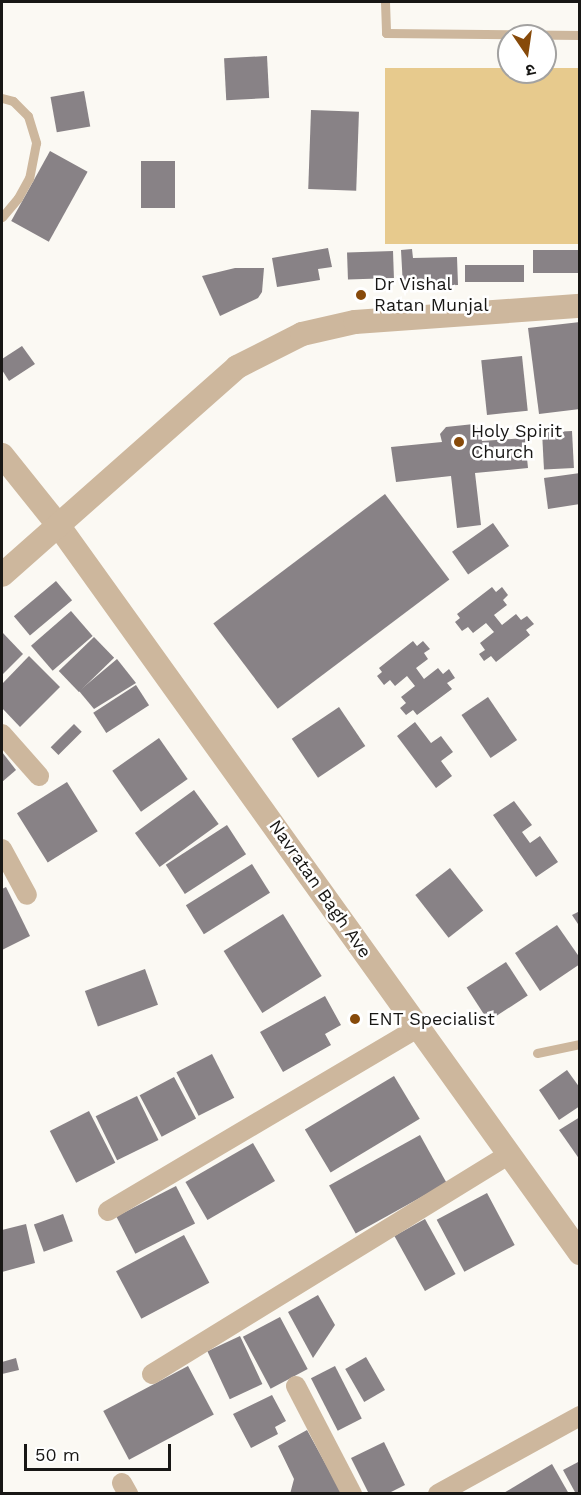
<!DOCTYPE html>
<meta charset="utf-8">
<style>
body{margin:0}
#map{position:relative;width:581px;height:1495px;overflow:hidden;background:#fbf9f3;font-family:"Work Sans","Noto Sans Devanagari",sans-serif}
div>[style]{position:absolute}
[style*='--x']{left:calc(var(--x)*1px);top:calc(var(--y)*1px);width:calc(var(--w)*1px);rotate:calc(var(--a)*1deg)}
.green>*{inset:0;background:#e7ca8d}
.building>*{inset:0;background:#888286;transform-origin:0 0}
.service>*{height:9px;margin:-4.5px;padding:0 4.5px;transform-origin:4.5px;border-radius:4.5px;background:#cdb79d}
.minor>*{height:20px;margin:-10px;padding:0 10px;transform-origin:10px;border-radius:10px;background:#cdb79d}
.tertiary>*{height:24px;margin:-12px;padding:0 12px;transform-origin:12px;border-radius:12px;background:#cdb79d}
.dots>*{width:16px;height:16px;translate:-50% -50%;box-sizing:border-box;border:3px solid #fff;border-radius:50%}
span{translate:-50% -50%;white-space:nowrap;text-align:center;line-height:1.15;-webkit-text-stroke:5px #fff;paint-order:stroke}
.poi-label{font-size:18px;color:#181715}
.left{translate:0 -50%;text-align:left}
.street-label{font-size:18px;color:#181715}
.frame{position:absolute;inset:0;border:3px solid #181715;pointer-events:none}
.north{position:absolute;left:497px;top:24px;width:60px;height:60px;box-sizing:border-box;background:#fff;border:2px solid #a3a2a1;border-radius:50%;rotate:167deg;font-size:16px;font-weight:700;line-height:24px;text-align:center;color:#181715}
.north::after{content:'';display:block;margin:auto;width:21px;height:27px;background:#874a0a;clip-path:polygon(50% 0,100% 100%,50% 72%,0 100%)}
.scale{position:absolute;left:24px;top:1444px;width:147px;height:27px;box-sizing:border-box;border:3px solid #181715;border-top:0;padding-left:8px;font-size:18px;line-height:21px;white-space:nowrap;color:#181715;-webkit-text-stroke:4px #fff;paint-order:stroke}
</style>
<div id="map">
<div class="green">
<div style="clip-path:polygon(385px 68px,509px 68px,509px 72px,545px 72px,545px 68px,579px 68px,579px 244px,385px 244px)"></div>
</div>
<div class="building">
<div style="left:267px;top:56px;width:42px;height:43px;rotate:87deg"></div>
<div style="left:84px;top:91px;width:36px;height:34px;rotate:80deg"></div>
<div style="left:311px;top:110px;width:48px;height:79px;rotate:2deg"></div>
<div style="left:50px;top:151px;width:43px;height:80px;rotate:29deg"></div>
<div style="left:141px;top:161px;width:34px;height:47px"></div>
<div style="clip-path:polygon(328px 248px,332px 267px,318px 269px,320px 280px,277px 287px,272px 258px)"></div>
<div style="clip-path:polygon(412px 249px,413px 258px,457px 257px,458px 285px,403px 287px,401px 250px)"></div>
<div style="left:580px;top:250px;width:23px;height:47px;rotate:90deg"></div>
<div style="left:393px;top:251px;width:27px;height:46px;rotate:88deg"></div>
<div style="left:524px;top:265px;width:17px;height:59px;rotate:90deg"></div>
<div style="clip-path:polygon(235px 268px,264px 268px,262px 292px,258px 298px,220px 316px,202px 276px)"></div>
<div style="clip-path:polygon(580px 322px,580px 409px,539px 414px,528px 328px)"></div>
<div style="clip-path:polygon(22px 346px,35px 364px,9px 381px,2px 370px,2px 359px)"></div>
<div style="left:522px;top:356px;width:55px;height:41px;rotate:84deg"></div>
<div style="clip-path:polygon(474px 424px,480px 431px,482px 441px,525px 438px,528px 468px,475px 473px,481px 525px,457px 528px,451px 476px,396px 482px,391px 447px,442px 442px,440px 434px,446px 427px)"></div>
<div style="left:572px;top:431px;width:37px;height:30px;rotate:87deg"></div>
<div style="clip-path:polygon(580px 473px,580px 504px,548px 509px,544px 478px)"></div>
<div style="left:385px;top:494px;width:107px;height:215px;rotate:53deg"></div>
<div style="left:493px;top:523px;width:28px;height:50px;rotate:55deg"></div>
<div style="left:56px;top:581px;width:25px;height:55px;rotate:50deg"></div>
<div style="clip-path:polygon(492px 587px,496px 592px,502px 587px,508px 595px,503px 600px,507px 605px,494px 615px,502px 625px,516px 614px,521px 620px,527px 616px,534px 624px,526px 630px,530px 635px,496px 662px,491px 656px,484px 661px,479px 654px,485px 650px,480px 643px,494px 632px,486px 623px,473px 633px,468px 627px,462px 631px,455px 622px,460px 618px,457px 614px)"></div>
<div style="left:71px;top:611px;width:33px;height:53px;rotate:49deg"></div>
<div style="clip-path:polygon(2px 632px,23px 654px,2px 675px)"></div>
<div style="left:94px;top:637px;width:29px;height:49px;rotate:46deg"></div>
<div style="clip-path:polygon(413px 641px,417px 646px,423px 641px,430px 649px,424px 653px,428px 659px,416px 668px,424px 679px,438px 668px,443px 674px,449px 669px,455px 678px,447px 683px,452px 689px,417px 715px,413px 710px,406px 715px,400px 708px,406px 703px,401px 697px,415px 686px,407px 676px,395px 686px,390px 680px,384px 685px,377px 676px,382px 672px,379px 668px)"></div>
<div style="clip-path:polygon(29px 656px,60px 687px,20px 727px,2px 708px,2px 684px)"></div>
<div style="clip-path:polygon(117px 659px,136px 683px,94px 709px,79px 691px)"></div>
<div style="left:136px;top:685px;width:24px;height:51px;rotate:57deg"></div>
<div style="left:488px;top:697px;width:52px;height:32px;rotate:56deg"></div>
<div style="left:339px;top:707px;width:47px;height:57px;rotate:56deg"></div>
<div style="clip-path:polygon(415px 722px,431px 743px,441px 736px,453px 752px,441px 761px,452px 776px,436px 788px,397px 736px)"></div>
<div style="left:74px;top:724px;width:11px;height:33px;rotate:45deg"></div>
<div style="left:159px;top:738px;width:50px;height:57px;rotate:55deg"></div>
<div style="clip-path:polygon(2px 752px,16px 770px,2px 782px)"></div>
<div style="left:67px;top:782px;width:58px;height:59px;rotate:58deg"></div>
<div style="left:194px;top:790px;width:42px;height:73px;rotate:54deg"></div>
<div style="clip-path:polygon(514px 801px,532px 825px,522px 832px,530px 843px,540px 836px,558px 862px,536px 877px,493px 815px)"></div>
<div style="left:227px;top:825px;width:35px;height:73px;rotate:57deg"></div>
<div style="left:252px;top:864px;width:34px;height:78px;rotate:58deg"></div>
<div style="left:450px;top:868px;width:54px;height:44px;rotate:52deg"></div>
<div style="clip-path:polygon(6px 887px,30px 936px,2px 950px,2px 889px)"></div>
<div style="clip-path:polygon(580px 911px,580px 927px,572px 915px)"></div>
<div style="left:283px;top:914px;width:73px;height:70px;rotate:58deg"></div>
<div style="clip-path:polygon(557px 925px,580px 958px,580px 964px,540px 991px,515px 953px)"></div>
<div style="left:506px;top:962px;width:40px;height:47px;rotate:57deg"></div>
<div style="left:145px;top:969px;width:38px;height:64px;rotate:70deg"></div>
<div style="clip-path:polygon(325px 996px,341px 1025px,325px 1034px,331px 1045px,283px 1072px,260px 1032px)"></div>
<div style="left:212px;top:1054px;width:49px;height:40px;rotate:63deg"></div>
<div style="clip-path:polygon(567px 1070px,580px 1088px,580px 1106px,559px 1120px,539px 1090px)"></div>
<div style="left:394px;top:1076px;width:50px;height:104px;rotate:59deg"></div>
<div style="left:174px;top:1077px;width:47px;height:39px;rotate:62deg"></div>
<div style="left:137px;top:1096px;width:49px;height:46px;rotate:64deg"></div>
<div style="left:89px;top:1111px;width:58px;height:44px;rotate:63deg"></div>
<div style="clip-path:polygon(580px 1117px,580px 1160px,559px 1130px)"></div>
<div style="left:420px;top:1135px;width:55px;height:104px;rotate:61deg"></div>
<div style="left:253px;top:1143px;width:44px;height:78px;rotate:60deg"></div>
<div style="left:176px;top:1186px;width:42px;height:67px;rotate:63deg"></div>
<div style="left:487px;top:1193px;width:59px;height:57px;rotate:62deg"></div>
<div style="left:63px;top:1214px;width:29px;height:31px;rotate:70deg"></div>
<div style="left:425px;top:1219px;width:63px;height:35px;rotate:61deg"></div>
<div style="clip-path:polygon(26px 1224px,35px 1263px,2px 1272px,2px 1230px)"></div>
<div style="left:184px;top:1235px;width:54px;height:77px;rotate:62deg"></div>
<div style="clip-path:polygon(318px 1295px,335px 1325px,313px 1358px,288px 1312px)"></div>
<div style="left:280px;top:1317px;width:59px;height:42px;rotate:62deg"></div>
<div style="left:240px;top:1336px;width:53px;height:36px;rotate:65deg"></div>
<div style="left:366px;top:1357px;width:38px;height:24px;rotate:60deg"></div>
<div style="clip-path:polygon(16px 1358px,19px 1370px,2px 1374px,2px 1362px)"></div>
<div style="left:188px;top:1366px;width:55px;height:96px;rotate:62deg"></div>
<div style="left:335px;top:1366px;width:59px;height:27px;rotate:63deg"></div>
<div style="clip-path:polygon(272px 1395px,286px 1421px,275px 1427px,278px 1434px,251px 1448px,233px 1414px)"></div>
<div style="clip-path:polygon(307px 1430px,342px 1494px,290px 1494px,294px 1479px,278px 1446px)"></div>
<div style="clip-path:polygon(384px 1442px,405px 1485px,387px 1494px,369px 1494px,351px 1458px)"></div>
<div style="clip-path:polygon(580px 1461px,580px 1494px,576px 1494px,563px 1470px)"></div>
<div style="clip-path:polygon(552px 1464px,569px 1494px,502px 1494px)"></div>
</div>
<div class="service">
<div style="--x:385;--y:2;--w:31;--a:88"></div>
<div style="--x:386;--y:33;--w:194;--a:0.6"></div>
<div style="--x:2;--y:98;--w:11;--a:15"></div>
<div style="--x:13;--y:101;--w:21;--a:45"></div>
<div style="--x:28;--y:116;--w:28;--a:73"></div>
<div style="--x:36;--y:143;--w:36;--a:101"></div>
<div style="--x:29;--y:178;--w:23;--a:119"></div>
<div style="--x:18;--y:198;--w:25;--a:130"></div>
<div style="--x:537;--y:1053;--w:44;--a:-11.8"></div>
</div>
<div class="minor">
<div style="--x:2;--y:734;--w:56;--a:48.6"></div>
<div style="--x:2;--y:849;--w:52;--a:61.5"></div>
<div style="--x:108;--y:1211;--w:360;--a:-30.6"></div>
<div style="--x:152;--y:1374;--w:419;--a:-31.6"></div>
<div style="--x:296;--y:1386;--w:122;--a:62.6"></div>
<div style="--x:122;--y:1483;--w:13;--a:61"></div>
<div style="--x:438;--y:1494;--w:162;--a:-28.8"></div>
</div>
<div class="tertiary">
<div style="--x:2;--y:455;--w:90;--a:51.3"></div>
<div style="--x:58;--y:525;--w:896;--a:54.36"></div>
<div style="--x:2;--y:575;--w:314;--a:-41.5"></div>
<div style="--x:237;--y:367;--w:73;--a:-26.9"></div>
<div style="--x:302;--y:334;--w:54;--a:-12.8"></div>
<div style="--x:355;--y:322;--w:226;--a:-4.1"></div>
</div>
<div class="dots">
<div style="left:361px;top:295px;background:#874a0a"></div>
<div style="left:459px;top:442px;background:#874a0a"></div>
<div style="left:355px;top:1019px;background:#874a0a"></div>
</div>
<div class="poi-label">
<span class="left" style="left:374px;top:295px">Dr Vishal<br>Ratan Munjal</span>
<span class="left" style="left:471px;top:442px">Holy Spirit<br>Church</span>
<span class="left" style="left:368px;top:1019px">ENT Specialist</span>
</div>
<div class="street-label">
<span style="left:320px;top:889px;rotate:55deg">Navratan Bagh Ave</span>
</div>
<div class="frame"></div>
<div class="north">उ</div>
<div class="scale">50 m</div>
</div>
